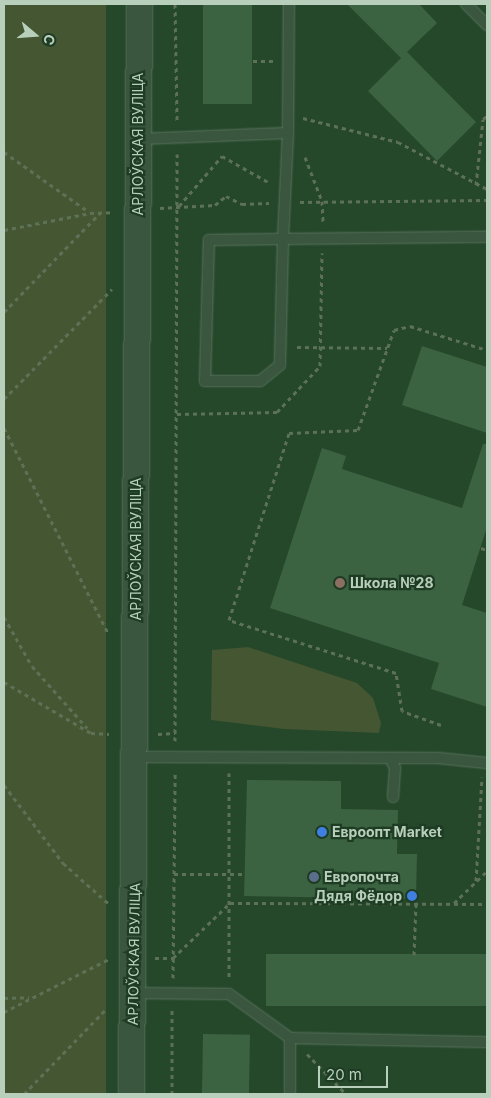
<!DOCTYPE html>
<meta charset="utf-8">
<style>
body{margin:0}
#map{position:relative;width:491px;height:1098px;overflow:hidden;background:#25472a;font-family:Inter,sans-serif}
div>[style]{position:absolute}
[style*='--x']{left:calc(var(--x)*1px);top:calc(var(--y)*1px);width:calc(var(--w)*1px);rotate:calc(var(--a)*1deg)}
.green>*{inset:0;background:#455633;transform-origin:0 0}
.building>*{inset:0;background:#3b6241;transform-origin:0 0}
.path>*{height:3px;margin-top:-1.5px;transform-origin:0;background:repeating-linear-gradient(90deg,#5c7155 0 4px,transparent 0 8px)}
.roads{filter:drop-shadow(0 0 1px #58735d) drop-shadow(0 0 1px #58735d)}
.service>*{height:10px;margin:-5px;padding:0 5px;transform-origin:5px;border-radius:5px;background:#3a563e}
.tertiary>*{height:25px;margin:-12.5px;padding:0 12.5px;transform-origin:12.5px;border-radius:12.5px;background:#3a563e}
.dots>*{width:14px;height:14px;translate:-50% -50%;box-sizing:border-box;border:2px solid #1e3c23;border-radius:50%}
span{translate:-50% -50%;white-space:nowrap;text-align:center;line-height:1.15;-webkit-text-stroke:4.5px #1e3c23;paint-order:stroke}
.street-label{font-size:14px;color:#b8cfbc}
.poi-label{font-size:14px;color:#b8cfbc;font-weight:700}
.left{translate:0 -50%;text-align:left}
.right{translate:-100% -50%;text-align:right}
.frame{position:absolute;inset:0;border:5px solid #b8cfbc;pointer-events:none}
.north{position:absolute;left:10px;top:10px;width:50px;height:50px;-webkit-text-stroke:4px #1e3c23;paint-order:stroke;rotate:108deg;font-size:14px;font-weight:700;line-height:20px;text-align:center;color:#b8cfbc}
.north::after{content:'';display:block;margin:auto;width:18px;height:22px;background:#b8cfbc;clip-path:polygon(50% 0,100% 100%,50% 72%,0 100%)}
.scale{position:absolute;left:318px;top:1066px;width:70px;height:22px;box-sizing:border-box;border:2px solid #b8cfbc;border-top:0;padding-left:6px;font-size:15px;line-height:18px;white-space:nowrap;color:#b8cfbc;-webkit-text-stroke:4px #1e3c23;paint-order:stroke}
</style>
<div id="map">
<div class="green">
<div style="left:4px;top:4px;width:102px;height:1090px"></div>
<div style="clip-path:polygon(248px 647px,357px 683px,373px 698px,381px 723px,379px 733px,284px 729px,211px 720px,212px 650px)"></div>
</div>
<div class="building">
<div style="left:203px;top:4px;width:49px;height:100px"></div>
<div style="clip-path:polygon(347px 4px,419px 4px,437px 23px,407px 52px,476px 122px,437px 161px,368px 91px,401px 58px)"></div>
<div style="clip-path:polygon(422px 346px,487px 367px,487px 433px,402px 405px)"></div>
<div style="clip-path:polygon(483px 444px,487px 444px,487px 527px,462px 605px,487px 613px,487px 707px,431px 689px,439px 663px,270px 608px,322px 448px,346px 456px,342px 469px,462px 508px)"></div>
<div style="clip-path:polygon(247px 780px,341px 781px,341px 809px,398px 810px,397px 854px,417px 854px,416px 899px,244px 896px)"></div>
<div style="left:266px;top:954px;width:221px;height:52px"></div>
<div style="left:203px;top:1034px;width:47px;height:60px;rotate:1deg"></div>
</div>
<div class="path">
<div style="--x:175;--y:4;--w:117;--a:89"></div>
<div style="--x:253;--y:61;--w:20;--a:0"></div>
<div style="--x:303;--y:118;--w:98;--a:14.2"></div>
<div style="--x:398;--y:142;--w:101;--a:27.8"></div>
<div style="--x:4;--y:152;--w:104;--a:35.2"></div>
<div style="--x:305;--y:157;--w:47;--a:68.9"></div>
<div style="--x:322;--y:201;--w:21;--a:87"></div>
<div style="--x:476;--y:185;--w:66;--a:-83.9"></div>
<div style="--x:483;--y:119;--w:5;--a:-37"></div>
<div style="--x:300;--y:202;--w:187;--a:-0.6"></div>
<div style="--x:179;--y:206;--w:66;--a:-49.3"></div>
<div style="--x:222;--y:156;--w:55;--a:29.4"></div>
<div style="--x:160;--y:208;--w:55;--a:-3.1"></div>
<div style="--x:215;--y:205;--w:14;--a:-39"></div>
<div style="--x:226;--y:196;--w:18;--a:27"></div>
<div style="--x:242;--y:204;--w:27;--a:-2"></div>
<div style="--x:4;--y:230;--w:88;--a:-11.2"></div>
<div style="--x:90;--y:213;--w:24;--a:-2"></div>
<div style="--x:4;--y:312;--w:138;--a:-45.9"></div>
<div style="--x:297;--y:347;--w:90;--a:0.6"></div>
<div style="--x:4;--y:399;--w:154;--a:-45.5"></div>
<div style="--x:177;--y:414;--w:100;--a:-1.1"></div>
<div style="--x:277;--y:412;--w:63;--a:-46.9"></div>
<div style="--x:320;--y:366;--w:113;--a:-89"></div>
<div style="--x:4;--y:428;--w:232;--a:63.1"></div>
<div style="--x:481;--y:548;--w:6;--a:18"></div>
<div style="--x:4;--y:617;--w:56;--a:60.3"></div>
<div style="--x:32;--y:666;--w:83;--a:48.4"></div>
<div style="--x:4;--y:682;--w:101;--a:30.4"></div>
<div style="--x:91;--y:733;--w:18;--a:3"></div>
<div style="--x:441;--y:725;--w:41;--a:-160.3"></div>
<div style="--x:402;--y:711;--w:38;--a:-99"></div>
<div style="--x:396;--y:673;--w:175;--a:-162.4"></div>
<div style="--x:229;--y:620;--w:196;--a:-72.2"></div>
<div style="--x:289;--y:433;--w:69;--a:-2.5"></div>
<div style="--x:358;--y:430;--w:106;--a:-70.2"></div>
<div style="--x:394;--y:330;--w:16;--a:-14"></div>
<div style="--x:410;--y:326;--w:81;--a:17.3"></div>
<div style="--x:158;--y:734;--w:17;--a:-3"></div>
<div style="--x:175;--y:741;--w:587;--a:-89.8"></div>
<div style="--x:229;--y:773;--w:206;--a:90"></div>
<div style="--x:4;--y:785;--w:98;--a:52.9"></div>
<div style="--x:63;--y:863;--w:60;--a:41.6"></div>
<div style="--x:174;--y:874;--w:71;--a:0"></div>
<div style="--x:476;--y:881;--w:104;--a:-86.7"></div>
<div style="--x:454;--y:903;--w:46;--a:-44.1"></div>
<div style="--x:414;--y:955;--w:51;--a:-87.8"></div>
<div style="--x:155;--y:958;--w:18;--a:0"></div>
<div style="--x:173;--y:958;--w:79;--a:-44"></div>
<div style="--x:230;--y:903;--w:257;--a:0.2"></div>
<div style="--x:173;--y:978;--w:206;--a:-89.4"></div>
<div style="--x:4;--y:998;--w:25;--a:-2"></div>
<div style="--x:4;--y:1012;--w:118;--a:-26.8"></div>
<div style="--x:307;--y:1054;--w:56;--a:45.7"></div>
<div style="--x:24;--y:1094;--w:120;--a:-46"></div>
<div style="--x:172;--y:1094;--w:85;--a:-90"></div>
</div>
<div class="roads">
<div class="service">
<div style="--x:466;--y:4;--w:30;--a:45"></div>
<div style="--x:288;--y:133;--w:106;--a:92.7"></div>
<div style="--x:283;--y:239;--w:126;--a:91.4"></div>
<div style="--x:280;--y:365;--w:26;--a:141"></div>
<div style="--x:260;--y:381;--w:55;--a:180"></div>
<div style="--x:205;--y:381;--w:141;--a:-88.4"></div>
<div style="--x:209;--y:240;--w:74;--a:-0.8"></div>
<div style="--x:283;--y:239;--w:204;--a:-0.6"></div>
<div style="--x:138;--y:139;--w:150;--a:-2.3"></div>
<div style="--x:288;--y:133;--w:129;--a:-89.6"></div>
<div style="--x:135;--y:757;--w:303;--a:0.2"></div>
<div style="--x:438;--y:758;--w:49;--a:5.8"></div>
<div style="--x:390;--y:758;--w:11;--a:63"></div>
<div style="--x:395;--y:768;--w:29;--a:94"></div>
<div style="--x:134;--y:993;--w:95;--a:0.6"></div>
<div style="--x:229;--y:994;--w:75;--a:35.8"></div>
<div style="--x:290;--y:1038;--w:197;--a:1.2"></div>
<div style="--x:290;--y:1094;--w:56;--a:-90"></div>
</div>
<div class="tertiary">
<div style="--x:131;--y:1094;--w:1090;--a:-89.58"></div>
</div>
</div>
<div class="dots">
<div style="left:340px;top:583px;background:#8d6e63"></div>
<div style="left:322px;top:832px;background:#3f7fe0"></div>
<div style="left:314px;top:877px;background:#5c6f8a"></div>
<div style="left:412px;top:896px;background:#3f7fe0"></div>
</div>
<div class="street-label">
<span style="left:138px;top:144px;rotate:-90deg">АРЛОЎСКАЯ ВУЛІЦА</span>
<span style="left:136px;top:549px;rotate:-90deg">АРЛОЎСКАЯ ВУЛІЦА</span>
<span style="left:134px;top:954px;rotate:-89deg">АРЛОЎСКАЯ ВУЛІЦА</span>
</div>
<div class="poi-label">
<span class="left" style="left:350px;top:583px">Школа №28</span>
<span class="left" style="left:332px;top:832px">Евроопт Market</span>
<span class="left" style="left:324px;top:877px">Европочта</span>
<span class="right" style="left:402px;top:896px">Дядя Фёдор</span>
</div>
<div class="frame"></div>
<div class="north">С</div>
<div class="scale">20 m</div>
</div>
